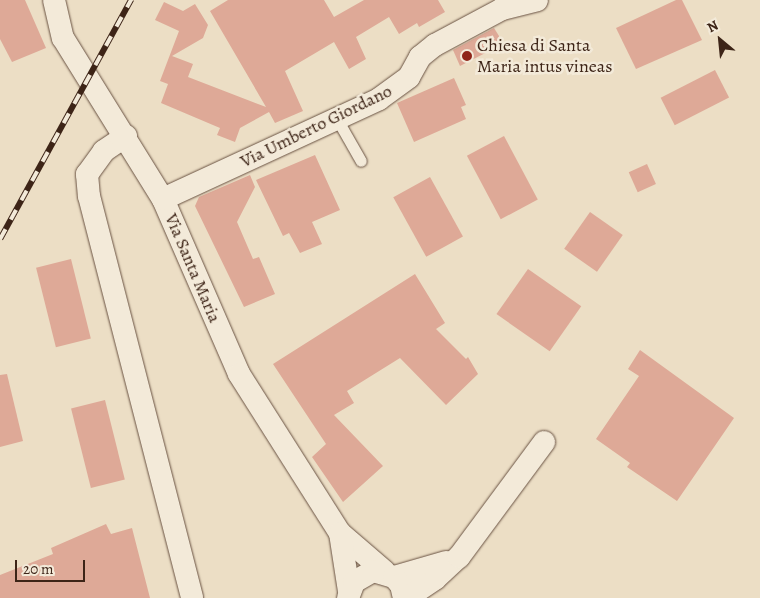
<!DOCTYPE html>
<style>
body{margin:0}
#map{position:relative;width:760px;height:598px;overflow:hidden;background:#ecdec5;font-family:Alegreya,serif}
div>[style]{position:absolute}
[style*='--x']{left:calc(var(--x)*1px);top:calc(var(--y)*1px);width:calc(var(--w)*1px);rotate:calc(var(--a)*1deg)}
.building>*{inset:0;background:#dea997;transform-origin:0 0}
.roads{filter:drop-shadow(0 0 1px #695242) drop-shadow(0 0 1px #695242)}
.service>*{height:11px;margin:-5.5px;padding:0 5.5px;transform-origin:5.5px;border-radius:5.5px;background:#f3ead9}
.minor>*{height:22px;margin:-11px;padding:0 11px;transform-origin:11px;border-radius:11px;background:#f3ead9}
.rail>*{height:5.5px;margin-top:-2.75px;transform-origin:0;background:repeating-linear-gradient(90deg,#f3ead9 0 11px,#3d2417 0 22px);box-sizing:border-box;border-block:1px solid #3d2417}
.dots>*{width:14px;height:14px;translate:-50% -50%;box-sizing:border-box;border:2px solid #f3ead9;border-radius:50%}
span{translate:-50% -50%;white-space:nowrap;text-align:center;line-height:1.15;-webkit-text-stroke:5px #f3ead9;paint-order:stroke}
.poi-label{font-size:18px;color:#3d2417}
.left{translate:0 -50%;text-align:left}
.street-label{font-size:18px;color:#3d2417}
.north{position:absolute;left:695px;top:15px;width:50px;height:50px;-webkit-text-stroke:4px #f3ead9;paint-order:stroke;rotate:332deg;font-size:14px;font-weight:700;line-height:20px;text-align:center;color:#3d2417}
.north::after{content:'';display:block;margin:auto;width:18px;height:22px;background:#3d2417;clip-path:polygon(50% 0,100% 100%,50% 72%,0 100%)}
.scale{position:absolute;left:15px;top:560px;width:70px;height:22px;box-sizing:border-box;border:2px solid #3d2417;border-top:0;padding-left:6px;font-size:15px;line-height:18px;white-space:nowrap;color:#3d2417;-webkit-text-stroke:4px #f3ead9;paint-order:stroke}
</style>
<div id="map">
<div class="building">
<div style="clip-path:polygon(0 0,25px 0,46px 48px,12px 62px,0 39px)"></div>
<div style="clip-path:polygon(228px 0,324px 0,334px 17px,364px 0,438px 0,445px 12px,419px 27px,417px 23px,399px 34px,389px 17px,356px 37px,366px 59px,349px 69px,334px 42px,285px 71px,303px 111px,275px 123px,269px 112px,240px 128px,235px 142px,217px 135px,220px 128px,161px 103px,168px 84px,160px 81px,179px 31px,155px 20px,164px 2px,183px 11px,195px 4px,208px 25px,203px 38px,172px 56px,193px 64px,188px 77px,266px 107px,210px 11px)"></div>
<div style="clip-path:polygon(676px 0,682px 0,702px 40px,636px 69px,616px 28px)"></div>
<div style="clip-path:polygon(494px 28px,499px 36px,497px 47px,460px 66px,453px 50px)"></div>
<div style="left:715px;top:70px;width:31px;height:61px;rotate:63deg"></div>
<div style="clip-path:polygon(454px 78px,466px 105px,461px 107px,466px 119px,414px 142px,397px 103px)"></div>
<div style="left:504px;top:136px;width:72px;height:42px;rotate:62deg"></div>
<div style="clip-path:polygon(315px 155px,340px 210px,312px 222px,322px 244px,300px 253px,289px 233px,283px 236px,256px 180px)"></div>
<div style="left:647px;top:164px;width:22px;height:20px;rotate:66deg"></div>
<div style="clip-path:polygon(250px 175px,255px 187px,237px 222px,253px 259px,259px 257px,275px 294px,244px 307px,195px 206px,199px 197px)"></div>
<div style="left:430px;top:177px;width:68px;height:42px;rotate:61deg"></div>
<div style="left:590px;top:212px;width:40px;height:45px;rotate:35deg"></div>
<div style="left:71px;top:259px;width:82px;height:36px;rotate:76deg"></div>
<div style="left:528px;top:269px;width:65px;height:55px;rotate:35deg"></div>
<div style="clip-path:polygon(415px 274px,445px 323px,436px 329px,466px 359px,468px 357px,478px 374px,446px 405px,400px 358px,347px 391px,354px 403px,334px 415px,383px 466px,343px 502px,312px 457px,326px 444px,273px 364px)"></div>
<div style="clip-path:polygon(640px 350px,734px 418px,677px 501px,627px 467px,630px 463px,596px 439px,639px 376px,628px 369px)"></div>
<div style="clip-path:polygon(7px 374px,23px 441px,0 447px,0 375px)"></div>
<div style="left:105px;top:400px;width:82px;height:35px;rotate:76deg"></div>
<div style="clip-path:polygon(106px 524px,111px 534px,132px 528px,150px 598px,0 598px,0 575px,53px 554px,51px 548px)"></div>
</div>
<div class="roads">
<div class="service">
<div style="--x:337;--y:119;--w:48;--a:60.3"></div>
</div>
<div class="minor">
<div style="--x:54;--y:0;--w:39;--a:77"></div>
<div style="--x:63;--y:38;--w:190;--a:58.2"></div>
<div style="--x:163;--y:199;--w:191;--a:66.5"></div>
<div style="--x:239;--y:374;--w:188;--a:57.6"></div>
<div style="--x:340;--y:533;--w:58;--a:40.8"></div>
<div style="--x:126;--y:136;--w:27;--a:146"></div>
<div style="--x:104;--y:151;--w:29;--a:126"></div>
<div style="--x:87;--y:174;--w:22;--a:85"></div>
<div style="--x:89;--y:196;--w:415;--a:75.6"></div>
<div style="--x:163;--y:199;--w:238;--a:-24.8"></div>
<div style="--x:379;--y:99;--w:37;--a:-36"></div>
<div style="--x:409;--y:77;--w:23;--a:-61"></div>
<div style="--x:420;--y:57;--w:19;--a:-39"></div>
<div style="--x:435;--y:45;--w:76;--a:-28.2"></div>
<div style="--x:502;--y:9;--w:36;--a:-14"></div>
<div style="--x:340;--y:533;--w:59;--a:81.2"></div>
<div style="--x:394;--y:577;--w:54;--a:-16.1"></div>
<div style="--x:348;--y:598;--w:17;--a:-69"></div>
<div style="--x:354;--y:582;--w:22;--a:-30"></div>
<div style="--x:373;--y:571;--w:22;--a:16"></div>
<div style="--x:394;--y:577;--w:11;--a:49"></div>
<div style="--x:401;--y:585;--w:13;--a:77"></div>
<div style="--x:407;--y:598;--w:34;--a:-34"></div>
<div style="--x:435;--y:579;--w:33;--a:-43"></div>
<div style="--x:459;--y:557;--w:143;--a:-53.5"></div>
</div>
</div>
<div class="rail">
<div style="--x:0;--y:239;--w:273;--a:-61.3"></div>
</div>
<div class="dots">
<div style="left:467px;top:56px;background:#8f2418"></div>
</div>
<div class="poi-label">
<span class="left" style="left:477px;top:56px">Chiesa di Santa<br>Maria intus vineas</span>
</div>
<div class="street-label">
<span style="left:316px;top:126px;rotate:-26deg">Via Umberto Giordano</span>
<span style="left:193px;top:268px;rotate:67deg">Via Santa Maria</span>
</div>
<div class="north">N</div>
<div class="scale">20 m</div>
</div>
